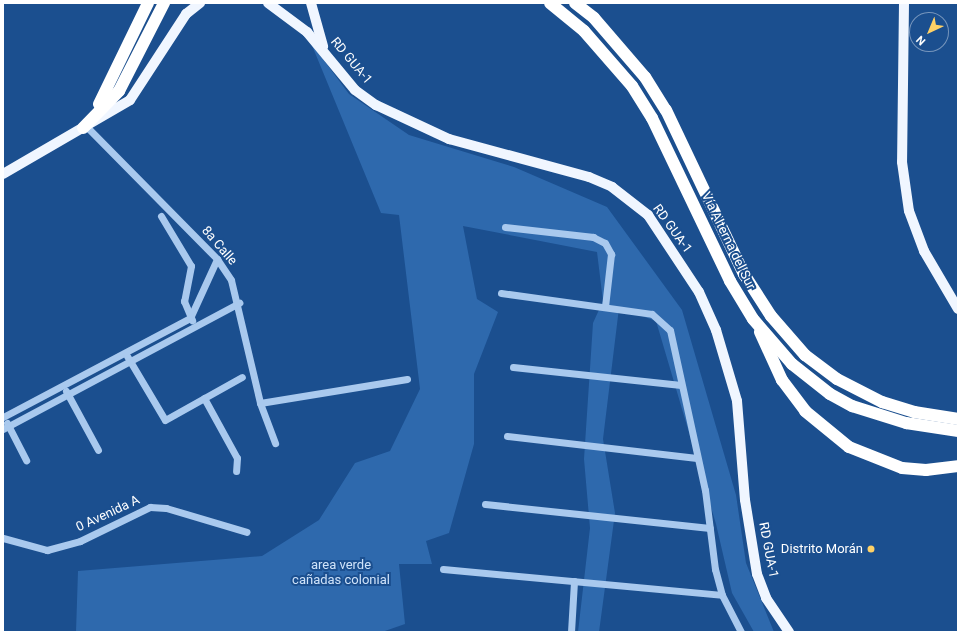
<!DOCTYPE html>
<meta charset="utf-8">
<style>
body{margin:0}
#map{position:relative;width:961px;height:635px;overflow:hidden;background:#1b4f8f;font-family:Roboto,sans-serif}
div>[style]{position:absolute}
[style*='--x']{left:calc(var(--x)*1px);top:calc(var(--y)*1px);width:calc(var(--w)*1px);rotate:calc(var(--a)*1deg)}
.green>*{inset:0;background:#2e69ad}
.minor>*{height:7px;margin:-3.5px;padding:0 3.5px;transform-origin:3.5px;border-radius:3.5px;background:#a9c9ee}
.major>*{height:10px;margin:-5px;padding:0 5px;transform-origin:5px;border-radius:5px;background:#f0f6ff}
.highway>*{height:12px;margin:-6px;padding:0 6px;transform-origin:6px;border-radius:6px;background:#fff}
.dots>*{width:11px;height:11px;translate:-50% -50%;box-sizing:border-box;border:2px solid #1b4f8f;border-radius:50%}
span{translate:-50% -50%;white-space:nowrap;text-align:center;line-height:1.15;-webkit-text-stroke:4px #1b4f8f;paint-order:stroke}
.street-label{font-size:13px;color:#fff}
.poi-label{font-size:13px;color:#fff}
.right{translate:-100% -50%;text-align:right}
.park-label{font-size:13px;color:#cfe3fa}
.frame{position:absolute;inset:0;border:4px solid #fff;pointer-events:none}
.north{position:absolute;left:909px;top:12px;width:40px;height:40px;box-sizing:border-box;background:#1b4f8f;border:1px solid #7695bc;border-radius:50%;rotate:224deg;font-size:11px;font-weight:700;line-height:16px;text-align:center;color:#fff}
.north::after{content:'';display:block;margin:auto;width:14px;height:18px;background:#ffd166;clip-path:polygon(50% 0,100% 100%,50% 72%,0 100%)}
</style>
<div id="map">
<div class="green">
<div style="clip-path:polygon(311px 43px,349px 94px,409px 135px,514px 167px,607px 207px,682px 310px,736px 495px,746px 563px,774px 632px,754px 632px,732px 593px,716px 524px,656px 321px,619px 308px,603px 439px,615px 513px,599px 632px,578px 632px,590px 528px,584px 459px,593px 323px,603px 301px,597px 252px,463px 226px,477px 299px,498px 312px,474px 374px,474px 444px,449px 533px,426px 541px,432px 564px,399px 564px,405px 624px,382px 632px,76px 632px,78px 571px,262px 556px,319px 520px,355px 463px,390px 451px,420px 389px,399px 215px,381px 213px)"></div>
</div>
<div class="minor">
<div style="--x:86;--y:126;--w:187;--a:45.4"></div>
<div style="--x:217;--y:259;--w:25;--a:56"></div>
<div style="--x:231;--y:280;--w:126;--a:76.7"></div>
<div style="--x:260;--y:403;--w:43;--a:69.4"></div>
<div style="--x:161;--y:216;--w:58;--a:59"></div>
<div style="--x:191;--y:266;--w:36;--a:101"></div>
<div style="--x:184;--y:301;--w:21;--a:67"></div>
<div style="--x:505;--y:227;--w:89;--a:6.5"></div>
<div style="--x:593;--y:237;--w:13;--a:27"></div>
<div style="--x:605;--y:243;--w:13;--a:61"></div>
<div style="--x:611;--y:254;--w:53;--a:96.5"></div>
<div style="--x:501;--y:293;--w:152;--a:7.9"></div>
<div style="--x:652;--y:314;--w:24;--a:42"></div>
<div style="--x:670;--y:330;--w:164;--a:77.7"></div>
<div style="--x:705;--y:490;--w:80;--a:82.8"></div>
<div style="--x:715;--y:569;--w:27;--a:75"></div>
<div style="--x:722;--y:595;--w:42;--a:62.8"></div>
<div style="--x:127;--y:356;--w:74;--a:59.3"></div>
<div style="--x:165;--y:420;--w:88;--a:-29.2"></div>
<div style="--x:513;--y:367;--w:169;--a:6.1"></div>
<div style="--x:66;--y:391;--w:67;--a:61.5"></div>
<div style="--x:204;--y:398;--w:68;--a:61.2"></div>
<div style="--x:237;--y:458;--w:13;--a:94"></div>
<div style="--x:260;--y:403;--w:149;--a:-9.3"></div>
<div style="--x:3;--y:417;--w:212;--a:-27.9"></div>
<div style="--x:190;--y:318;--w:65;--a:-65.4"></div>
<div style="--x:7;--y:423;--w:42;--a:62.8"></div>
<div style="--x:3;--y:429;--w:268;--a:-28.1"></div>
<div style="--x:507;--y:436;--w:191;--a:6.6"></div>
<div style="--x:485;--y:504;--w:226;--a:6.1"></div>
<div style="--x:3;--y:538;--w:46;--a:15.3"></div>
<div style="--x:47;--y:550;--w:34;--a:-15"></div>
<div style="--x:80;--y:541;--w:78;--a:-25.9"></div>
<div style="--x:150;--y:507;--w:16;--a:4"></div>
<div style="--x:166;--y:508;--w:84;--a:16.5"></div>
<div style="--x:443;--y:569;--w:280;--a:5.3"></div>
<div style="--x:571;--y:632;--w:51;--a:-86.6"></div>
</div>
<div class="major">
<div style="--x:268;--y:3;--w:49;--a:36.6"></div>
<div style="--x:307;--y:32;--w:75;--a:50.4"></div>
<div style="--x:355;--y:90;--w:26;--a:36"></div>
<div style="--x:376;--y:105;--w:81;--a:25"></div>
<div style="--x:449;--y:139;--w:145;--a:15.2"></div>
<div style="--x:589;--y:177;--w:25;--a:23"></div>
<div style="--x:612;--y:187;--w:46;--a:37.9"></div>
<div style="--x:648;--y:215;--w:92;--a:56.5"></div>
<div style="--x:699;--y:292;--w:42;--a:65.9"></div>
<div style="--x:716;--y:330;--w:74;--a:73.5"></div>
<div style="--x:737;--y:401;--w:99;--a:85.4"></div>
<div style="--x:745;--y:500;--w:75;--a:80.8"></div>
<div style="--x:757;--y:574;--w:26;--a:69"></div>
<div style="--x:766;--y:598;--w:41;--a:55.9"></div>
<div style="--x:311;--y:3;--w:45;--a:74.4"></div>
<div style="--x:904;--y:3;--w:159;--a:90.7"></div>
<div style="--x:902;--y:162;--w:49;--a:81.9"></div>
<div style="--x:909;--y:211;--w:43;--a:69.4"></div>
<div style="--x:924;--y:251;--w:67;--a:59.6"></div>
<div style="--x:3;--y:174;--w:147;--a:-30.2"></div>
<div style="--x:130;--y:100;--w:103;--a:-56.9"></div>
<div style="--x:186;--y:14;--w:18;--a:-38"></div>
</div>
<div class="highway">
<div style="--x:550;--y:3;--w:44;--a:39.5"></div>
<div style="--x:584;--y:31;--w:73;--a:48.9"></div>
<div style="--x:632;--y:86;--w:38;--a:58"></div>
<div style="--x:652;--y:118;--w:181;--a:64.4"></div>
<div style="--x:730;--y:281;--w:44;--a:58.8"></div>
<div style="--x:753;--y:319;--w:60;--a:49.1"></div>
<div style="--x:792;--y:364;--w:48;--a:38.3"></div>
<div style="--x:830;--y:394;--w:25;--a:29"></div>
<div style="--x:852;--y:406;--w:57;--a:17.5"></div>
<div style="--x:906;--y:423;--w:53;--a:8.7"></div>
<div style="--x:575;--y:3;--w:24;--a:38"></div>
<div style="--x:594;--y:18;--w:78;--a:49.2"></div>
<div style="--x:645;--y:77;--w:39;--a:58"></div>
<div style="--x:666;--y:110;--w:182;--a:64.6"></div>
<div style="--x:744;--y:274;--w:50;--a:57.3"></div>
<div style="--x:771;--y:316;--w:52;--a:48.9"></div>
<div style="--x:805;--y:355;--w:40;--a:37"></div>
<div style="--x:837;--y:379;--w:51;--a:27.1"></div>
<div style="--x:882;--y:402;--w:34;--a:17"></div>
<div style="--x:914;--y:412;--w:45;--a:9"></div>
<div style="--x:99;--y:104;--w:112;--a:-64.1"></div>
<div style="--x:83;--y:128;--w:52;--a:-45.8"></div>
<div style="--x:119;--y:91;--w:99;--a:-62.9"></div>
<div style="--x:760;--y:332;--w:53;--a:65.4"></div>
<div style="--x:782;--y:380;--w:39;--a:53"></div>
<div style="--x:805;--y:411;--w:57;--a:39.3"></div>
<div style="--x:849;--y:447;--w:57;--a:21.6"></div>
<div style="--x:902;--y:468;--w:24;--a:5"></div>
<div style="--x:926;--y:470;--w:32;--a:-7"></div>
</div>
<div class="dots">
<div style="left:871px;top:549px;background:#ffd166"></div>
</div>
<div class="street-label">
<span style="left:351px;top:61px;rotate:50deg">RD GUA-1</span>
<span style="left:672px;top:229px;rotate:54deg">RD GUA-1</span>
<span style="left:728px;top:241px;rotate:64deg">Vía Alterna del Sur</span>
<span style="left:219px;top:246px;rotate:49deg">8a Calle</span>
<span style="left:108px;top:514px;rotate:-25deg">0 Avenida A</span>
<span style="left:768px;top:550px;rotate:79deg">RD GUA-1</span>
</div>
<div class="poi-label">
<span class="right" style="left:863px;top:549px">Distrito Morán</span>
</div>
<div class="park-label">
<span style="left:341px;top:573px">area verde<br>cañadas colonial</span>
</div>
<div class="frame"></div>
<div class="north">N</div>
</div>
